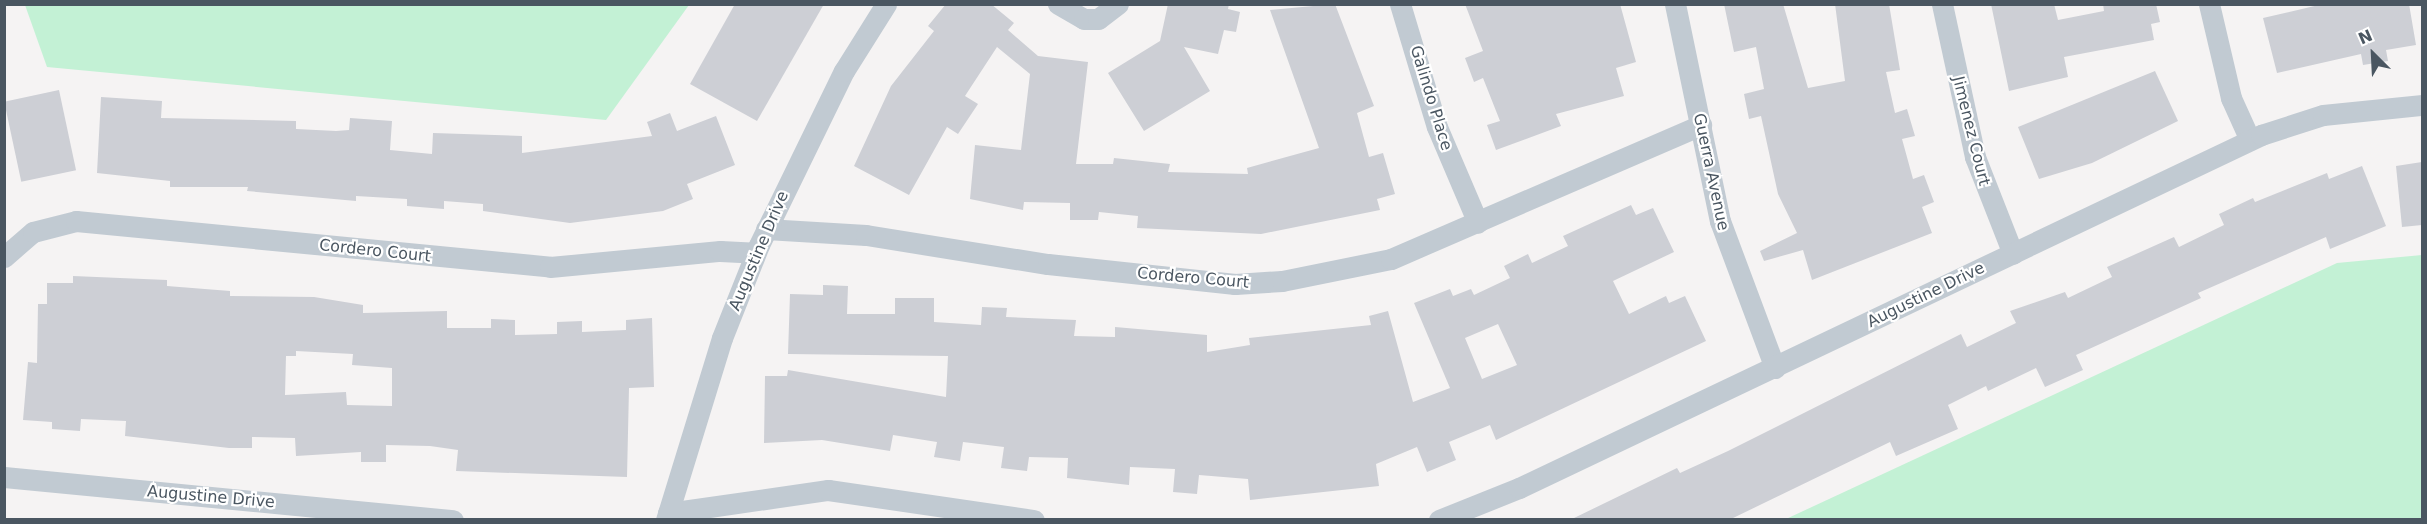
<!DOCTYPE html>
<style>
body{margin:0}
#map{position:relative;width:2427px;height:524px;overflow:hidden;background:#f5f3f3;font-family:"DejaVu Sans",sans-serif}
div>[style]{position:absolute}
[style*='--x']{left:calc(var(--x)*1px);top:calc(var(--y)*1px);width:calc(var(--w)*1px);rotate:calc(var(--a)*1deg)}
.green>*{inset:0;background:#c3f1d5}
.building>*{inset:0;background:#cdcfd5;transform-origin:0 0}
.minor>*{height:21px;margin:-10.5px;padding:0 10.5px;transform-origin:10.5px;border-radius:10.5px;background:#c1cad2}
span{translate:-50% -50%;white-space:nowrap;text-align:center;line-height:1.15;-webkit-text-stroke:4.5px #fff;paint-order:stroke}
.street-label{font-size:16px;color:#4a5661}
.frame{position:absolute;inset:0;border:6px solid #4a5661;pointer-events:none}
.north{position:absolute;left:2343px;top:24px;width:60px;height:60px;-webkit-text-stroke:4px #fff;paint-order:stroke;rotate:336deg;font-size:16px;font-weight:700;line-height:24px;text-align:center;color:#4a5661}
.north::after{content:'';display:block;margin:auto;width:21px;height:27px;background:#4a5661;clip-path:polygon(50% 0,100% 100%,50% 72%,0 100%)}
</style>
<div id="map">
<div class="green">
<div style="clip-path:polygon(25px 5px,25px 4px,689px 5px,606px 120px,47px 67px)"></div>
<div style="clip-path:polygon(2422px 255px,2422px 519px,1786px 519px,2337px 263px)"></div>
</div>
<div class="building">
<div style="clip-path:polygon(735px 4px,824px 4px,757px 121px,690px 84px)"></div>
<div style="clip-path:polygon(946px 4px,991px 4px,1014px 23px,1008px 30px,1038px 56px,1088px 62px,1076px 164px,1113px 164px,1114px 158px,1170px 164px,1168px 172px,1248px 174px,1247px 168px,1319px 148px,1270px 10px,1335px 4px,1374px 106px,1357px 113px,1369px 157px,1383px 153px,1395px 194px,1377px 199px,1380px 210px,1261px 234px,1137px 228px,1138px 216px,1099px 212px,1098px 220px,1070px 220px,1070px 203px,1024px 202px,1023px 210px,970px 199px,975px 145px,1021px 150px,1030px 74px,997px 47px,965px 96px,978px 104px,958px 134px,947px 127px,909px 195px,854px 166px,891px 86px,934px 31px,928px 26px)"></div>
<div style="clip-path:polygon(1168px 4px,1229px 4px,1228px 9px,1240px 12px,1236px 32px,1224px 30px,1218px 54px,1184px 47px,1210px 91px,1144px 131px,1108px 73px,1160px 41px)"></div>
<div style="clip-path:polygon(1465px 4px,1620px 4px,1636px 62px,1616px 68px,1624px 96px,1556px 114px,1561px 126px,1496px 150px,1487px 125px,1500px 121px,1483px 78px,1474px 82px,1465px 58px,1483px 51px)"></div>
<div style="clip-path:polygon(1724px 4px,1783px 4px,1808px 88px,1845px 81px,1835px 4px,1889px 4px,1900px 70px,1886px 72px,1895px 113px,1907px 109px,1915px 136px,1902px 139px,1913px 179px,1924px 175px,1934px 202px,1922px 207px,1932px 233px,1812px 280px,1803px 250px,1764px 261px,1760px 251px,1797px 233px,1778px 194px,1761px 116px,1749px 119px,1744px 94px,1764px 89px,1756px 47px,1734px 52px)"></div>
<div style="clip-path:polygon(1991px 4px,2054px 4px,2058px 20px,2104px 11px,2103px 4px,2156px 4px,2160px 22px,2151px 24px,2154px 40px,2064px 57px,2068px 77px,2009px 91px)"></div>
<div style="clip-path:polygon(2323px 4px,2409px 4px,2416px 45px,2386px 50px,2388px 61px,2363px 65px,2361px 54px,2277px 73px,2263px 18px)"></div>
<div style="clip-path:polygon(2155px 71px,2178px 121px,2092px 163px,2039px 179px,2018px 127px)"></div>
<div style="left:59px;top:90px;width:82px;height:56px;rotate:78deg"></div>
<div style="clip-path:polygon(101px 97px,162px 101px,161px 118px,296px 121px,296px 129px,336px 131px,349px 130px,350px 118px,392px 121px,390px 150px,432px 154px,433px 133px,522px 136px,522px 153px,652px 136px,647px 122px,670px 113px,677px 131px,716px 116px,735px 165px,687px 184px,693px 199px,663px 211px,570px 223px,483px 211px,483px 204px,444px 201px,444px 209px,407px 206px,407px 199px,356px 196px,356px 201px,247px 191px,248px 187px,170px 187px,170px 181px,97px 173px)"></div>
<div style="clip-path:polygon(2422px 162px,2422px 225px,2402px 227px,2396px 166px)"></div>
<div style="clip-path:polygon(2362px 166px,2386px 226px,2330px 249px,2326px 237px,2198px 293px,2201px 298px,2076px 355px,2083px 370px,2045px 387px,2036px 368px,1988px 391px,1986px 386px,1948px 405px,1958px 429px,1896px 456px,1890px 442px,1731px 519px,1572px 519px,1677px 468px,1680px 473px,1728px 451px,1961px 334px,1967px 347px,2016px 323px,2010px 311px,2065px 292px,2068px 298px,2112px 277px,2107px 267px,2174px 237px,2179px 247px,2224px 225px,2219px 214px,2253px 198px,2255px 202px,2327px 173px,2329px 179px)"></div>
<div style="clip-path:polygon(evenodd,1631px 205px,1636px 215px,1653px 208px,1674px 252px,1613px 281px,1629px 314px,1666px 296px,1669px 303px,1685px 296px,1706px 341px,1496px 440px,1490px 425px,1449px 442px,1456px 460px,1427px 472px,1417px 447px,1376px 464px,1379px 486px,1250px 500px,1248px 479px,1199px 475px,1197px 494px,1173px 492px,1175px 469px,1130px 467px,1129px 485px,1067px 478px,1068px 458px,1029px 457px,1027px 471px,1001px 468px,1004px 447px,963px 442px,960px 461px,934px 457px,937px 442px,893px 435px,890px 451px,822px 440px,764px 443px,765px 376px,787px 376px,788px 370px,946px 397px,948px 356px,788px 354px,790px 294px,823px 295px,823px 285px,848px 286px,847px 314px,895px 314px,895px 298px,934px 298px,934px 322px,981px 325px,982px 307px,1007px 308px,1006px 317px,1076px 320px,1074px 336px,1115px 337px,1115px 327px,1207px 335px,1207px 352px,1250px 345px,1249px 338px,1371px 325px,1369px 316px,1388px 311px,1413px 402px,1450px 388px,1414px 303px,1450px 289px,1453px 296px,1471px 289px,1474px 295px,1510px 278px,1504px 266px,1528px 254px,1532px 263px,1568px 246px,1563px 236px,1631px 205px,1498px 324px,1517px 365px,1482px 379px,1465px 338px,1498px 324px)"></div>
<div style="clip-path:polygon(evenodd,73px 276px,167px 280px,167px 286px,230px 291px,230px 296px,314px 297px,363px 305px,363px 313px,447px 311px,447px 328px,491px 328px,491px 319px,515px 320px,515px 335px,557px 334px,557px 322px,582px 321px,582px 332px,626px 330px,626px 320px,652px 318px,654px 387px,629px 388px,627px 477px,456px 471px,458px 450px,430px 446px,386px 445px,386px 462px,361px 462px,361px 452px,296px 456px,295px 438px,252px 437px,252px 448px,229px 448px,125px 436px,126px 421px,81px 419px,80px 431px,52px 429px,52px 422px,23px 420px,28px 362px,37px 363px,38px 304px,47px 304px,47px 283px,73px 283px,73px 276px,296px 351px,353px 354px,352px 365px,392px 368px,392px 406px,347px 405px,346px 392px,285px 395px,286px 356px,296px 356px,296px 351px)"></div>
</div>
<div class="minor">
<div style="--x:1058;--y:4;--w:30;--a:30"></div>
<div style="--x:1084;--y:19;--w:14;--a:0"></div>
<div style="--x:1098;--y:19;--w:25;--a:-37"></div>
<div style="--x:1400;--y:4;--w:128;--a:73.3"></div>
<div style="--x:1437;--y:127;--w:104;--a:66.9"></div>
<div style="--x:1675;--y:4;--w:222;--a:78.3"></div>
<div style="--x:1720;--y:221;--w:157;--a:69.5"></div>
<div style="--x:1942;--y:4;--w:157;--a:77.8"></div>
<div style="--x:1975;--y:157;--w:104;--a:68.6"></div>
<div style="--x:2209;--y:4;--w:97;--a:76.8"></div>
<div style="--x:2231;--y:98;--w:46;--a:65.7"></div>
<div style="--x:766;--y:229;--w:100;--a:3.4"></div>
<div style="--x:866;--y:235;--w:184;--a:9.1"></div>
<div style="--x:1048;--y:264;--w:188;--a:6.1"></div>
<div style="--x:1235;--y:284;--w:47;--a:-3.7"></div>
<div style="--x:1282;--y:281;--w:111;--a:-11.4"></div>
<div style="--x:1391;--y:259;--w:338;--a:-23.4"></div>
<div style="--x:4;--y:257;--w:38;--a:-41"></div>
<div style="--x:33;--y:232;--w:44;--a:-14.3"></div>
<div style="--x:76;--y:221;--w:476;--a:5.5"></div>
<div style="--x:550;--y:267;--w:171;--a:-5.4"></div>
<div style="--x:720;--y:251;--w:35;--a:3"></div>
<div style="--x:4;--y:477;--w:451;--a:5.5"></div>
<div style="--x:668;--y:513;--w:162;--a:-8.2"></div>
<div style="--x:828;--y:490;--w:208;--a:8.3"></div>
<div style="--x:666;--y:520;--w:190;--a:-72.9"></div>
<div style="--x:722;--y:338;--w:100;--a:-68.3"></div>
<div style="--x:759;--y:245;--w:194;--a:-64"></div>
<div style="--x:844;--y:71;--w:79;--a:-57.9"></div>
<div style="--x:1439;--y:520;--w:86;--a:-21.8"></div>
<div style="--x:1519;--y:488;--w:822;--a:-25.44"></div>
<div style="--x:2261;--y:135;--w:65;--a:-17.9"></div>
<div style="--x:2323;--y:115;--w:100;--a:-5.8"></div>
</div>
<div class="street-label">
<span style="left:1431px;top:98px;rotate:73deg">Galindo Place</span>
<span style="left:1971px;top:131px;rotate:76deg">Jimenez Court</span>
<span style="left:1711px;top:172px;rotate:78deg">Guerra Avenue</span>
<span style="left:375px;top:251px;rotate:6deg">Cordero Court</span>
<span style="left:759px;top:251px;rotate:-67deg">Augustine Drive</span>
<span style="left:1193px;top:278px;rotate:5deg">Cordero Court</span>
<span style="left:1926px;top:295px;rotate:-26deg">Augustine Drive</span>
<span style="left:211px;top:497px;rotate:5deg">Augustine Drive</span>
</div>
<div class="frame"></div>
<div class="north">N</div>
</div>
